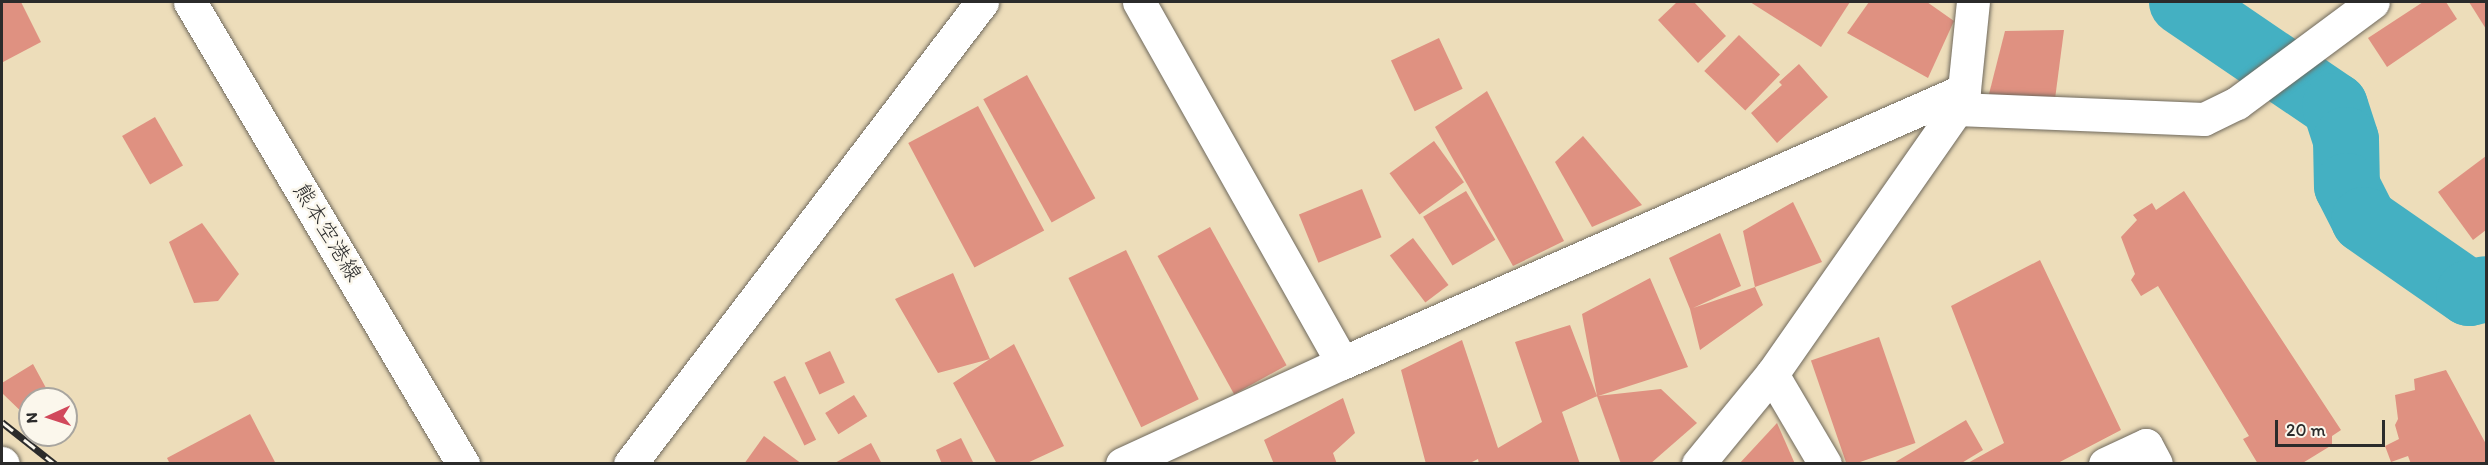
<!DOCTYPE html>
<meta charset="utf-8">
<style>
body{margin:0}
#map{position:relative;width:2488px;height:465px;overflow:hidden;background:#edddba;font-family:Itim,"Klee One",sans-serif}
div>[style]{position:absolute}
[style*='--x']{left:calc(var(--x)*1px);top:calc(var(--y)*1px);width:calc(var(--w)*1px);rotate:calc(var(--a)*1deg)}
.river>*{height:66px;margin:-33px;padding:0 33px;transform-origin:33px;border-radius:33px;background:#44b0c2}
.building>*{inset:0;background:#df9181;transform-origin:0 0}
.roads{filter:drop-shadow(0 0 2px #6f695d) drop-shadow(0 0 2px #6f695d)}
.minor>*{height:33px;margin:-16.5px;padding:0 16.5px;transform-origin:16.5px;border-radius:16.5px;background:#fff}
.tertiary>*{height:33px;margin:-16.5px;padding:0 16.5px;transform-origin:16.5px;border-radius:16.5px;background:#fff}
.secondary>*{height:33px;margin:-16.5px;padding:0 16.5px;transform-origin:16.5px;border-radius:16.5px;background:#fff}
.rail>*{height:7px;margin-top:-3.5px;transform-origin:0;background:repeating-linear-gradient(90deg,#fbf7ec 0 14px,#2b2b2b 0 28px);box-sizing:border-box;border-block:2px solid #2b2b2b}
span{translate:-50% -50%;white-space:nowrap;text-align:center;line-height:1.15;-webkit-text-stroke:5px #fbf7ec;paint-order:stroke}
.street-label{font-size:22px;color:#2b2b2b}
.frame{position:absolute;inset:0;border:3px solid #2b2b2b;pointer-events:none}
.north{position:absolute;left:18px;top:387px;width:60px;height:60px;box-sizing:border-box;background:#fbf7ec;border:2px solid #a8a59f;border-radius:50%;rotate:267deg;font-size:16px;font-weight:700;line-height:24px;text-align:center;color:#2b2b2b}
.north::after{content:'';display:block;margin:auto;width:21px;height:27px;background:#d1495b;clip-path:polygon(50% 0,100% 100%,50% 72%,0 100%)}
.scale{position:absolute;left:2275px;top:420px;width:110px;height:27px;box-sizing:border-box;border:3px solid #2b2b2b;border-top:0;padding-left:8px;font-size:18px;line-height:21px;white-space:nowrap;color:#2b2b2b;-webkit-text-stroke:4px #fbf7ec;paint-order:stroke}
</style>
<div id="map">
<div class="river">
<div style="--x:2182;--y:2;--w:185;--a:34.2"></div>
<div style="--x:2335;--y:106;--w:36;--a:72"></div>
<div style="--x:2346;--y:140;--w:46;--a:88.8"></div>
<div style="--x:2347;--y:186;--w:38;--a:63"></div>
<div style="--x:2364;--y:220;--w:128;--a:34.8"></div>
<div style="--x:2469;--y:293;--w:17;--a:-13"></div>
</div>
<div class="building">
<div style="clip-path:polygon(2px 2px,21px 2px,41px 42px,3px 62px)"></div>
<div style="clip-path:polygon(1677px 2px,1694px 2px,1726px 36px,1698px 63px,1658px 20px)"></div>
<div style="clip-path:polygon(1750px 2px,1850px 2px,1821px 47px)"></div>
<div style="clip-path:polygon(1869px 2px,1927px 2px,1954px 21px,1928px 78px,1847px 33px)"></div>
<div style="clip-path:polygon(2423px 2px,2446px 2px,2457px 19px,2387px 67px,2368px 38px)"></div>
<div style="clip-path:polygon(2469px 2px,2486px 2px,2486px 29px)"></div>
<div style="clip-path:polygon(2064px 30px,2055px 99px,1989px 94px,2005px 31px)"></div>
<div style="left:1739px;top:35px;width:57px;height:50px;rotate:44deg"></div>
<div style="left:1439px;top:38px;width:56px;height:53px;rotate:65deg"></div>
<div style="clip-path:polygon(1799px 64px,1828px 97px,1777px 143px,1751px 113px,1782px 85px,1779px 82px)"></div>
<div style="left:1027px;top:75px;width:141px;height:50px;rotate:61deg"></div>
<div style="clip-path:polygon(1487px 91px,1564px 241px,1513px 266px,1435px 127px)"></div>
<div style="left:978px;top:106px;width:141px;height:79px;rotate:62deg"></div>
<div style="left:155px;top:117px;width:56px;height:38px;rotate:60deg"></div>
<div style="clip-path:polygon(1583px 136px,1642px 205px,1592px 227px,1555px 162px)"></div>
<div style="left:1434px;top:141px;width:51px;height:55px;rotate:54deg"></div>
<div style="clip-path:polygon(2486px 156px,2486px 230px,2473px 240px,2438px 192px)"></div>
<div style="left:1362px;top:189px;width:52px;height:68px;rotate:68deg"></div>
<div style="left:1466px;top:191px;width:57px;height:50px;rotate:59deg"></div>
<div style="clip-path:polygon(2184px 191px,2341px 430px,2332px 436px,2332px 445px,2301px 464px,2258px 464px,2243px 439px,2249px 436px,2158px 286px,2141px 296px,2131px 280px,2135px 274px,2121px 237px,2137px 220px,2133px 215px,2152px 203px,2156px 210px)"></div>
<div style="clip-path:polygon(1793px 202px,1822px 262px,1755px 287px,1743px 231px)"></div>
<div style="clip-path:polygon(202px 223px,239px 274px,218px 301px,194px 303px,169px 242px)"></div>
<div style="left:1210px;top:227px;width:158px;height:60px;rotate:61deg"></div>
<div style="clip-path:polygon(1720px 233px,1741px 286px,1693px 308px,1755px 287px,1763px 305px,1700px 350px,1690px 309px,1669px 258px)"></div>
<div style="left:1413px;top:238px;width:59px;height:29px;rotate:53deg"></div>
<div style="left:1126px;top:250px;width:166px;height:64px;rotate:64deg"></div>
<div style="clip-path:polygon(2040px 260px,2121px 430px,2056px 464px,1966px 464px,2004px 443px,1951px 306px)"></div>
<div style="clip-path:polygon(953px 273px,990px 359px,1014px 344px,1064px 446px,1025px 464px,997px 464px,953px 383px,990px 359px,938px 373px,895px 299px)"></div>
<div style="clip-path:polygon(1650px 278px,1688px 367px,1595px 397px,1562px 412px,1580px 464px,1479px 464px,1478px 459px,1468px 464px,1426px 464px,1401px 370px,1462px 340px,1498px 448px,1542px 422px,1515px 342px,1570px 325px,1597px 396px,1582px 314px)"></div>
<div style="left:1879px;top:337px;width:112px;height:72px;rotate:71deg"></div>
<div style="left:830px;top:351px;width:35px;height:28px;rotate:65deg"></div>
<div style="clip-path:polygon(33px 364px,52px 399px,30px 399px,30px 420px,2px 393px,2px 383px)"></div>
<div style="clip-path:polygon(2446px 370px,2486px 444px,2486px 464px,2411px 464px,2408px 456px,2391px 462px,2385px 446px,2399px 439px,2395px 425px,2398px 419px,2395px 395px,2415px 390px,2414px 379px)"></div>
<div style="left:785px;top:376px;width:71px;height:13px;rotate:64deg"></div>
<div style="clip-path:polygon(1661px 389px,1697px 423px,1650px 464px,1621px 464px,1597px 396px)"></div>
<div style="left:854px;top:395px;width:25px;height:34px;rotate:58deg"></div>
<div style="clip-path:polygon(1343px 398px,1355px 433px,1333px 453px,1337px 464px,1274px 464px,1264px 440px)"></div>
<div style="clip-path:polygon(250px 414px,276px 464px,170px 464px,167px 458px)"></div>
<div style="clip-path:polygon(1966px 420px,1983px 450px,1960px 464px,1892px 464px)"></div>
<div style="clip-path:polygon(1777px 423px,1795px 464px,1739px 464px)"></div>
<div style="clip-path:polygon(764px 436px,802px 464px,744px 464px)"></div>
<div style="clip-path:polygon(961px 438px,974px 464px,942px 464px,936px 450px)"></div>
<div style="clip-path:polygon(871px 443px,882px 464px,833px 464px)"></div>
</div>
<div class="roads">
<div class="minor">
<div style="--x:1139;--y:2;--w:414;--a:60.6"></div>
<div style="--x:1957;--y:109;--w:247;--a:2.3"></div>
<div style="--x:2204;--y:119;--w:37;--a:-26"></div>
<div style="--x:2237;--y:103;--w:169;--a:-36.6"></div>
<div style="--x:1772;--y:374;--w:104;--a:59.5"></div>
<div style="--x:2;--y:463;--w:1;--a:45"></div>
<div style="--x:1122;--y:464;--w:242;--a:-24.7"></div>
<div style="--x:1342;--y:363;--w:679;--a:-23.7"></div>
<div style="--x:2105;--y:464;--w:45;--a:-24.9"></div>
<div style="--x:2146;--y:445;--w:21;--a:62"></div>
</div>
<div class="tertiary">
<div style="--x:630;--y:464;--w:581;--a:-52.7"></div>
<div style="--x:1698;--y:464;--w:117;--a:-50.6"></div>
<div style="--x:1772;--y:374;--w:323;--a:-55.1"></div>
<div style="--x:1957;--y:109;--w:20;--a:-70"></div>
<div style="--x:1964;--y:90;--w:88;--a:-84.2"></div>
</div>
<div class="secondary">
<div style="--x:190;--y:2;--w:537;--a:59.42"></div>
</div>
</div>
<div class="rail">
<div style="--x:2;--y:422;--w:68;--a:38.4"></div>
</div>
<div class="street-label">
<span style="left:328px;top:232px;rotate:59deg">熊本空港線</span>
</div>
<div class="frame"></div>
<div class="north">N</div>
<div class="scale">20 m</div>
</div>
